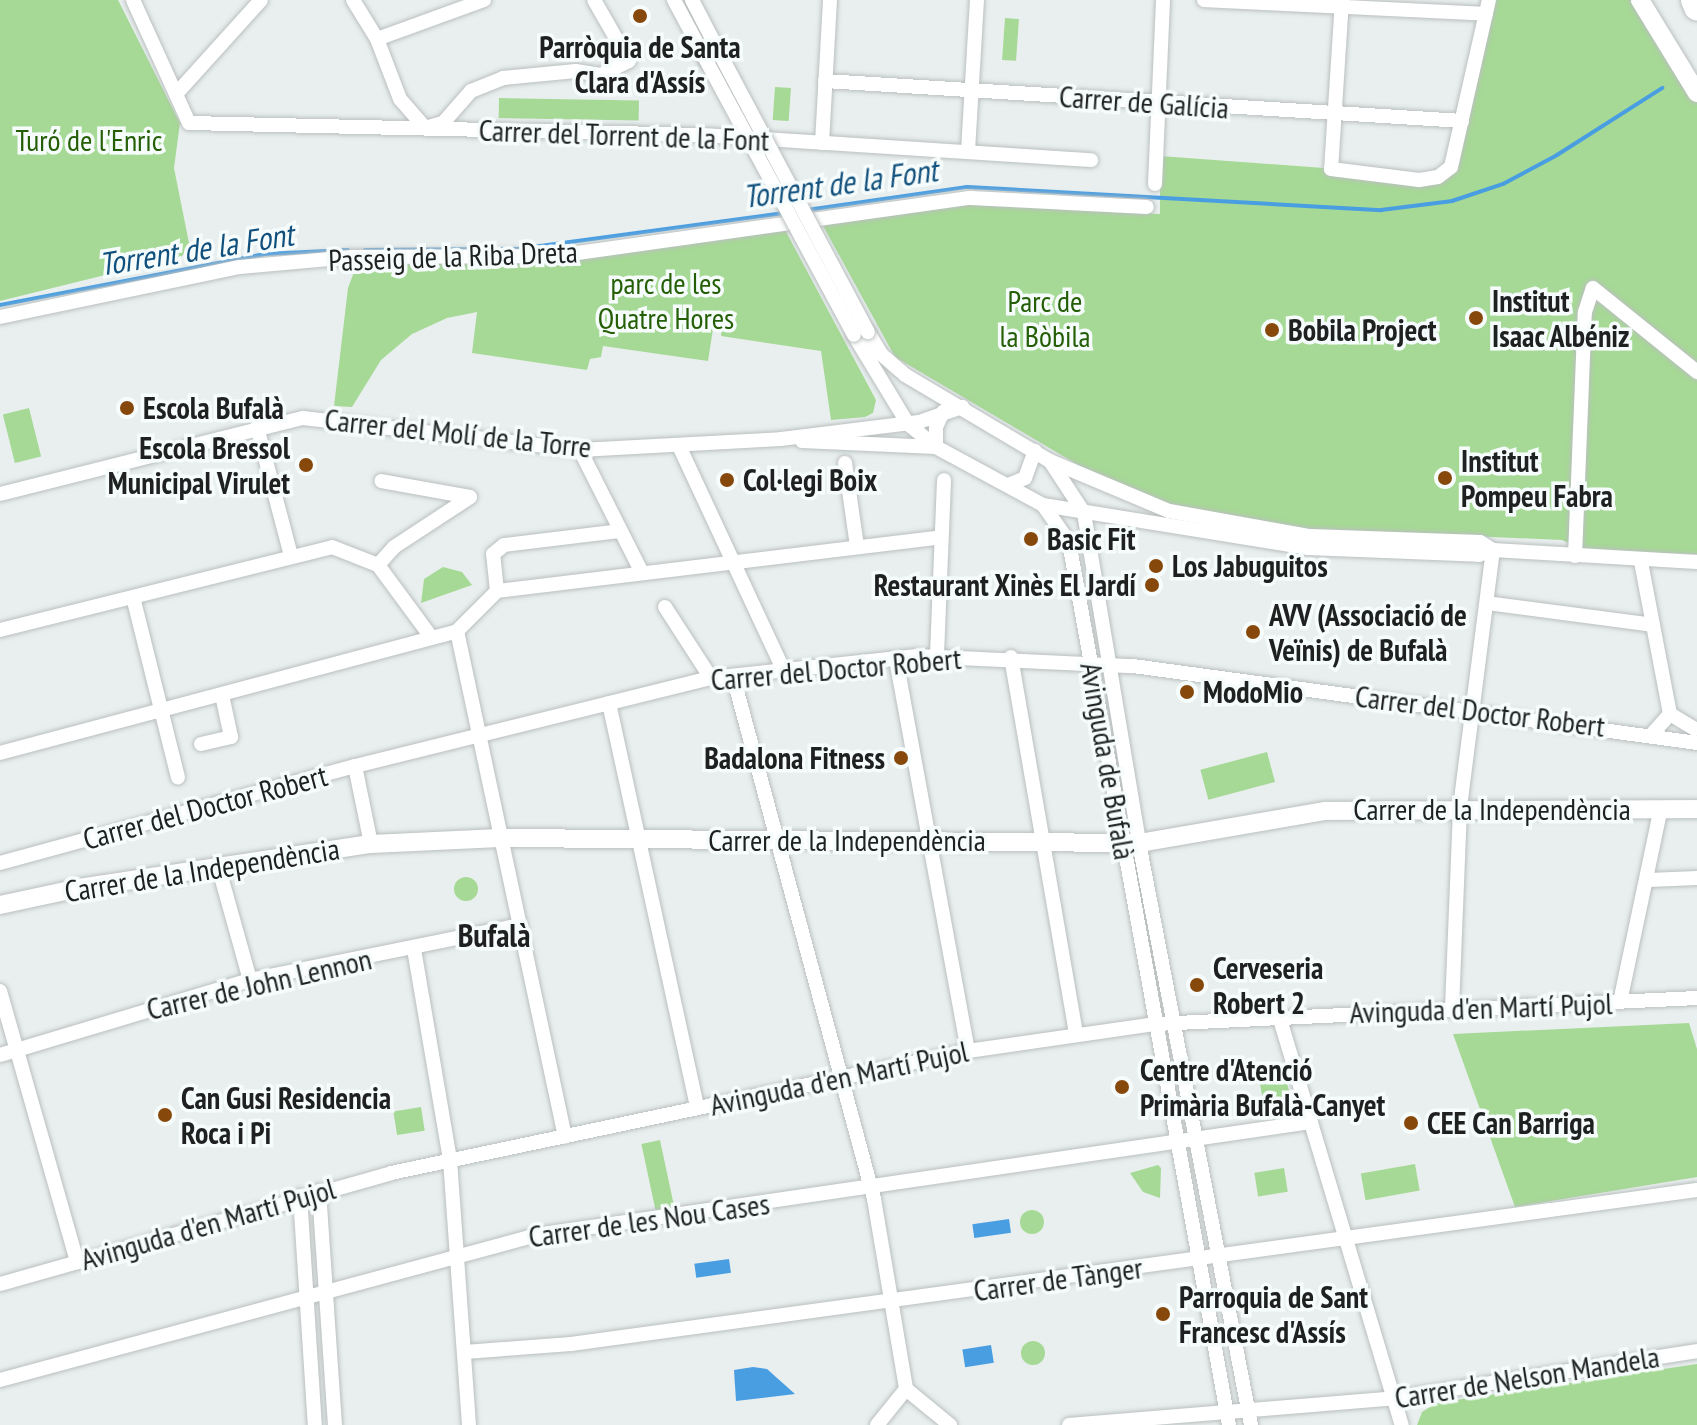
<!DOCTYPE html>
<meta charset="utf-8">
<style>
body{margin:0}
#map{position:relative;width:1697px;height:1425px;overflow:hidden;background:#e9efef;font-family:"PT Sans Narrow",sans-serif}
div>[style]{position:absolute}
[style*='--x']{left:calc(var(--x)*1px);top:calc(var(--y)*1px);width:calc(var(--w)*1px);rotate:calc(var(--a)*1deg)}
.green>*{inset:0;background:#a6d995;transform-origin:0 0}
.round{border-radius:50%}
.water>*{inset:0;background:#499ee2;transform-origin:0 0}
.stream>*{height:4px;margin:-2px;padding:0 2px;transform-origin:2px;border-radius:2px;background:#499ee2}
.roads{filter:drop-shadow(0 0 2px #babfbf) drop-shadow(0 0 2px #babfbf)}
.minor>*{height:14px;margin:-7px;padding:0 7px;transform-origin:7px;border-radius:7px;background:#fff}
.tertiary>*{height:18px;margin:-9px;padding:0 9px;transform-origin:9px;border-radius:9px;background:#fff}
.motorway>*{height:26px;margin:-13px;padding:0 13px;transform-origin:13px;border-radius:13px;background:#fff}
.bridges{filter:drop-shadow(0 0 2px #babfbf) drop-shadow(0 0 2px #babfbf)}
.minor-bridge>*{height:14px;margin:-7px;padding:0 7px;transform-origin:7px;border-radius:7px;background:#fff}
.dots>*{width:22px;height:22px;translate:-50% -50%;box-sizing:border-box;border:4px solid #f6fcfc;border-radius:50%}
span{translate:-50% -50%;white-space:nowrap;text-align:center;line-height:1.15;-webkit-text-stroke:7px #f6fcfc;paint-order:stroke}
.poi-label{font-size:30px;color:#1e2120;font-weight:700}
.left{translate:0 -50%;text-align:left}
.right{translate:-100% -50%;text-align:right}
.street-label{font-size:30px;color:#1e2120}
.park-label{font-size:30px;color:#245e05}
.water-label{font-size:32px;color:#11507c;font-style:italic}
.neighbourhood-label{font-size:32px;color:#1e2120;font-weight:700}
</style>
<div id="map">
<div class="green">
<div style="clip-path:polygon(0 0,118px 0,180px 123px,174px 168px,190px 248px,182px 256px,0 301px)"></div>
<div style="clip-path:polygon(1493px 0,1640px 0,1697px 101px,1697px 554px,1586px 551px,1562px 540px,1310px 529px,1183px 509px,1107px 482px,895px 357px,822px 224px,965px 203px,1160px 214px,1160px 156px,1324px 168px,1329px 175px,1416px 185px,1446px 179px)"></div>
<div style="left:1005px;top:18px;width:14px;height:42px;rotate:4deg"></div>
<div style="left:775px;top:87px;width:16px;height:33px;rotate:4deg"></div>
<div style="left:499px;top:98px;width:140px;height:20px;rotate:1deg"></div>
<div style="clip-path:polygon(784px 228px,876px 400px,873px 413px,865px 417px,831px 420px,821px 351px,721px 336px,722px 326px,713px 329px,708px 361px,603px 346px,601px 357px,590px 359px,587px 370px,472px 353px,477px 312px,447px 318px,412px 334px,381px 360px,352px 407px,334px 406px,348px 288px,357px 264px,542px 261px)"></div>
<div style="left:29px;top:408px;width:50px;height:27px;rotate:76deg"></div>
<div style="clip-path:polygon(443px 567px,462px 572px,472px 585px,421px 603px,424px 579px)"></div>
<div style="left:1267px;top:752px;width:31px;height:69px;rotate:75deg"></div>
<div class="round" style="left:454px;top:877px;width:24px;height:24px"></div>
<div style="clip-path:polygon(1689px 1023px,1697px 1049px,1697px 1177px,1515px 1207px,1453px 1034px)"></div>
<div style="clip-path:polygon(1286px 1080px,1292px 1101px,1284px 1116px,1266px 1117px,1260px 1084px)"></div>
<div style="left:421px;top:1107px;width:24px;height:28px;rotate:81deg"></div>
<div style="left:660px;top:1140px;width:68px;height:19px;rotate:78deg"></div>
<div style="left:1415px;top:1164px;width:27px;height:55px;rotate:80deg"></div>
<div style="clip-path:polygon(1158px 1165px,1161px 1168px,1160px 1198px,1143px 1192px,1130px 1173px)"></div>
<div style="left:1284px;top:1168px;width:24px;height:30px;rotate:81deg"></div>
<div class="round" style="left:1020px;top:1210px;width:24px;height:24px"></div>
<div class="round" style="left:1021px;top:1341px;width:24px;height:24px"></div>
<div style="clip-path:polygon(1697px 1364px,1697px 1425px,1417px 1425px,1422px 1412px,1436px 1403px)"></div>
</div>
<div class="water">
<div style="left:1009px;top:1219px;width:14px;height:37px;rotate:82deg"></div>
<div style="left:729px;top:1259px;width:14px;height:35px;rotate:82deg"></div>
<div style="left:991px;top:1345px;width:18px;height:29px;rotate:81deg"></div>
<div style="clip-path:polygon(753px 1367px,767px 1369px,795px 1394px,736px 1401px,734px 1370px)"></div>
</div>
<div class="stream">
<div style="--x:807;--y:210;--w:162;--a:-8.2"></div>
<div style="--x:967;--y:187;--w:415;--a:3.2"></div>
<div style="--x:1381;--y:210;--w:72;--a:-7.2"></div>
<div style="--x:1452;--y:201;--w:54;--a:-18.4"></div>
<div style="--x:1503;--y:184;--w:61;--a:-28.2"></div>
<div style="--x:1557;--y:155;--w:125;--a:-32.5"></div>
<div style="--x:365;--y:250;--w:153;--a:-0.4"></div>
<div style="--x:518;--y:249;--w:270;--a:-7.7"></div>
<div style="--x:0;--y:305;--w:270;--a:-10.9"></div>
<div style="--x:265;--y:254;--w:83;--a:-2.8"></div>
</div>
<div class="roads">
<div class="minor">
<div style="--x:133;--y:0;--w:135;--a:65.5"></div>
<div style="--x:189;--y:123;--w:513;--a:1.34"></div>
<div style="--x:702;--y:135;--w:390;--a:3.7"></div>
<div style="--x:353;--y:0;--w:46;--a:58.4"></div>
<div style="--x:377;--y:39;--w:64;--a:69"></div>
<div style="--x:400;--y:99;--w:38;--a:49"></div>
<div style="--x:425;--y:128;--w:19;--a:-16"></div>
<div style="--x:443;--y:123;--w:43;--a:-48.8"></div>
<div style="--x:471;--y:91;--w:35;--a:-22"></div>
<div style="--x:503;--y:78;--w:73;--a:-5.5"></div>
<div style="--x:576;--y:71;--w:25;--a:9"></div>
<div style="--x:601;--y:75;--w:31;--a:-27"></div>
<div style="--x:629;--y:61;--w:70;--a:-119.8"></div>
<div style="--x:674;--y:0;--w:68;--a:61.9"></div>
<div style="--x:692;--y:0;--w:61;--a:62.6"></div>
<div style="--x:1204;--y:0;--w:282;--a:2.8"></div>
<div style="--x:1342;--y:0;--w:169;--a:93.7"></div>
<div style="--x:1331;--y:169;--w:89;--a:7.1"></div>
<div style="--x:1419;--y:180;--w:19;--a:-9"></div>
<div style="--x:1438;--y:177;--w:16;--a:-38"></div>
<div style="--x:1451;--y:167;--w:171;--a:-77.2"></div>
<div style="--x:377;--y:39;--w:114;--a:-20"></div>
<div style="--x:825;--y:81;--w:638;--a:3.59"></div>
<div style="--x:177;--y:93;--w:125;--a:-47.9"></div>
<div style="--x:822;--y:143;--w:143;--a:-86.8"></div>
<div style="--x:968;--y:151;--w:151;--a:-86.6"></div>
<div style="--x:1155;--y:184;--w:184;--a:-87.5"></div>
<div style="--x:0;--y:317;--w:245;--a:-11.8"></div>
<div style="--x:240;--y:267;--w:112;--a:-5.1"></div>
<div style="--x:352;--y:257;--w:204;--a:-0.3"></div>
<div style="--x:556;--y:256;--w:419;--a:-8"></div>
<div style="--x:971;--y:198;--w:176;--a:2.9"></div>
<div style="--x:868;--y:332;--w:26;--a:59"></div>
<div style="--x:881;--y:354;--w:32;--a:41"></div>
<div style="--x:905;--y:375;--w:169;--a:30.7"></div>
<div style="--x:1050;--y:461;--w:129;--a:22.8"></div>
<div style="--x:1169;--y:511;--w:143;--a:10.1"></div>
<div style="--x:1310;--y:536;--w:170;--a:2"></div>
<div style="--x:1480;--y:542;--w:15;--a:32"></div>
<div style="--x:1493;--y:550;--w:204;--a:3.4"></div>
<div style="--x:854;--y:335;--w:104;--a:58.8"></div>
<div style="--x:908;--y:424;--w:36;--a:39"></div>
<div style="--x:936;--y:447;--w:122;--a:28.5"></div>
<div style="--x:1043;--y:505;--w:268;--a:9.2"></div>
<div style="--x:1308;--y:548;--w:171;--a:2.3"></div>
<div style="--x:1479;--y:555;--w:15;--a:-20"></div>
<div style="--x:257;--y:427;--w:133;--a:75.2"></div>
<div style="--x:802;--y:441;--w:134;--a:2.6"></div>
<div style="--x:936;--y:447;--w:20;--a:-90"></div>
<div style="--x:936;--y:427;--w:17;--a:-65"></div>
<div style="--x:680;--y:448;--w:246;--a:65"></div>
<div style="--x:580;--y:450;--w:136;--a:63.2"></div>
<div style="--x:1050;--y:461;--w:62;--a:56.8"></div>
<div style="--x:1084;--y:513;--w:335;--a:80.5"></div>
<div style="--x:1139;--y:843;--w:593;--a:79.11"></div>
<div style="--x:845;--y:463;--w:84;--a:81.8"></div>
<div style="--x:1008;--y:485;--w:18;--a:-22"></div>
<div style="--x:1025;--y:478;--w:29;--a:-70"></div>
<div style="--x:0;--y:494;--w:312;--a:-14.1"></div>
<div style="--x:303;--y:418;--w:279;--a:6.6"></div>
<div style="--x:580;--y:450;--w:201;--a:-3.1"></div>
<div style="--x:781;--y:439;--w:139;--a:-7"></div>
<div style="--x:919;--y:422;--w:46;--a:-19.2"></div>
<div style="--x:1043;--y:505;--w:45;--a:54.9"></div>
<div style="--x:1069;--y:542;--w:897;--a:79.73"></div>
<div style="--x:1575;--y:556;--w:244;--a:-87.7"></div>
<div style="--x:1585;--y:312;--w:25;--a:-72"></div>
<div style="--x:1593;--y:288;--w:134;--a:38.9"></div>
<div style="--x:1641;--y:562;--w:155;--a:79.2"></div>
<div style="--x:1670;--y:714;--w:25;--a:132"></div>
<div style="--x:378;--y:565;--w:24;--a:-48"></div>
<div style="--x:394;--y:547;--w:91;--a:-33.3"></div>
<div style="--x:470;--y:497;--w:90;--a:-169.8"></div>
<div style="--x:497;--y:591;--w:37;--a:-96"></div>
<div style="--x:493;--y:554;--w:14;--a:-39"></div>
<div style="--x:504;--y:545;--w:117;--a:-6.9"></div>
<div style="--x:133;--y:597;--w:186;--a:76"></div>
<div style="--x:1487;--y:603;--w:167;--a:7.5"></div>
<div style="--x:665;--y:607;--w:85;--a:57.1"></div>
<div style="--x:0;--y:630;--w:342;--a:-14"></div>
<div style="--x:332;--y:547;--w:49;--a:21.4"></div>
<div style="--x:378;--y:565;--w:89;--a:53.6"></div>
<div style="--x:457;--y:631;--w:517;--a:77.95"></div>
<div style="--x:457;--y:631;--w:57;--a:-45"></div>
<div style="--x:497;--y:591;--w:447;--a:-6.9"></div>
<div style="--x:937;--y:655;--w:175;--a:-87.7"></div>
<div style="--x:1011;--y:657;--w:382;--a:80.2"></div>
<div style="--x:896;--y:659;--w:399;--a:79.6"></div>
<div style="--x:733;--y:676;--w:542;--a:74.91"></div>
<div style="--x:874;--y:1199;--w:193;--a:80.4"></div>
<div style="--x:609;--y:703;--w:414;--a:77.7"></div>
<div style="--x:1670;--y:714;--w:29;--a:31"></div>
<div style="--x:201;--y:744;--w:31;--a:-13"></div>
<div style="--x:231;--y:737;--w:43;--a:-102.1"></div>
<div style="--x:0;--y:753;--w:473;--a:-14.9"></div>
<div style="--x:355;--y:766;--w:80;--a:78.4"></div>
<div style="--x:0;--y:863;--w:368;--a:-15.3"></div>
<div style="--x:355;--y:766;--w:367;--a:-13.9"></div>
<div style="--x:711;--y:678;--w:207;--a:-6.1"></div>
<div style="--x:917;--y:656;--w:216;--a:2.7"></div>
<div style="--x:1133;--y:666;--w:569;--a:7.77"></div>
<div style="--x:219;--y:869;--w:115;--a:74.4"></div>
<div style="--x:1649;--y:880;--w:48;--a:-2.4"></div>
<div style="--x:414;--y:949;--w:214;--a:80.3"></div>
<div style="--x:450;--y:1160;--w:266;--a:85.9"></div>
<div style="--x:0;--y:991;--w:282;--a:74.1"></div>
<div style="--x:1620;--y:1002;--w:198;--a:-78.1"></div>
<div style="--x:1452;--y:1008;--w:201;--a:-87.7"></div>
<div style="--x:1460;--y:807;--w:259;--a:-82.7"></div>
<div style="--x:1279;--y:1016;--w:427;--a:73.3"></div>
<div style="--x:0;--y:1055;--w:261;--a:-16.7"></div>
<div style="--x:250;--y:980;--w:276;--a:-11.5"></div>
<div style="--x:319;--y:1191;--w:235;--a:86.1"></div>
<div style="--x:300;--y:1196;--w:229;--a:86.3"></div>
<div style="--x:0;--y:1284;--w:406;--a:-15.8"></div>
<div style="--x:391;--y:1173;--w:590;--a:-11.94"></div>
<div style="--x:968;--y:1051;--w:190;--a:-8.2"></div>
<div style="--x:1156;--y:1024;--w:542;--a:-2.75"></div>
<div style="--x:465;--y:1352;--w:106;--a:-4.3"></div>
<div style="--x:571;--y:1344;--w:1136;--a:-7.79"></div>
<div style="--x:0;--y:1380;--w:556;--a:-15.11"></div>
<div style="--x:537;--y:1235;--w:782;--a:-8.31"></div>
<div style="--x:906;--y:1389;--w:57;--a:39.3"></div>
<div style="--x:877;--y:1425;--w:46;--a:-51.1"></div>
<div style="--x:1069;--y:1425;--w:326;--a:-4.7"></div>
<div style="--x:1394;--y:1398;--w:307;--a:-8.8"></div>
</div>
<div class="tertiary">
<div style="--x:1640;--y:0;--w:109;--a:58.5"></div>
<div style="--x:0;--y:905;--w:81;--a:-12.1"></div>
<div style="--x:79;--y:888;--w:295;--a:-8.6"></div>
<div style="--x:371;--y:844;--w:129;--a:-2.7"></div>
<div style="--x:500;--y:838;--w:639;--a:0.45"></div>
<div style="--x:1139;--y:843;--w:189;--a:-9.8"></div>
<div style="--x:1325;--y:811;--w:372;--a:-0.3"></div>
</div>
<div class="motorway">
<div style="--x:1694;--y:0;--w:8;--a:67"></div>
</div>
</div>
<div class="bridges">
<div class="minor-bridge">
<div style="--x:720;--y:54;--w:315;--a:62"></div>
<div style="--x:706;--y:60;--w:312;--a:61.7"></div>
</div>
</div>
<div class="dots">
<div style="left:640px;top:16px;background:#87490b"></div>
<div style="left:1476px;top:318px;background:#87490b"></div>
<div style="left:1272px;top:330px;background:#87490b"></div>
<div style="left:127px;top:408px;background:#87490b"></div>
<div style="left:306px;top:465px;background:#87490b"></div>
<div style="left:1445px;top:478px;background:#87490b"></div>
<div style="left:727px;top:480px;background:#87490b"></div>
<div style="left:1031px;top:539px;background:#87490b"></div>
<div style="left:1156px;top:566px;background:#87490b"></div>
<div style="left:1152px;top:585px;background:#87490b"></div>
<div style="left:1253px;top:632px;background:#87490b"></div>
<div style="left:1187px;top:692px;background:#87490b"></div>
<div style="left:901px;top:758px;background:#87490b"></div>
<div style="left:1197px;top:985px;background:#87490b"></div>
<div style="left:1122px;top:1087px;background:#87490b"></div>
<div style="left:165px;top:1115px;background:#87490b"></div>
<div style="left:1411px;top:1123px;background:#87490b"></div>
<div style="left:1163px;top:1314px;background:#87490b"></div>
</div>
<div class="poi-label">
<span style="left:640px;top:64px">Parròquia de Santa<br>Clara d'Assís</span>
<span class="left" style="left:1492px;top:318px">Institut<br>Isaac Albéniz</span>
<span class="left" style="left:1288px;top:330px">Bobila Project</span>
<span class="left" style="left:143px;top:408px">Escola Bufalà</span>
<span class="right" style="left:290px;top:465px">Escola Bressol<br>Municipal Virulet</span>
<span class="left" style="left:1461px;top:478px">Institut<br>Pompeu Fabra</span>
<span class="left" style="left:743px;top:480px">Col·legi Boix</span>
<span class="left" style="left:1047px;top:539px">Basic Fit</span>
<span class="left" style="left:1172px;top:566px">Los Jabuguitos</span>
<span class="right" style="left:1136px;top:585px">Restaurant Xinès El Jardí</span>
<span class="left" style="left:1269px;top:632px">AVV (Associació de<br>Veïnis) de Bufalà</span>
<span class="left" style="left:1203px;top:692px">ModoMio</span>
<span class="right" style="left:885px;top:758px">Badalona Fitness</span>
<span class="left" style="left:1213px;top:985px">Cerveseria<br>Robert 2</span>
<span class="left" style="left:1140px;top:1087px">Centre d'Atenció<br>Primària Bufalà-Canyet</span>
<span class="left" style="left:181px;top:1115px">Can Gusi Residencia<br>Roca i Pi</span>
<span class="left" style="left:1427px;top:1123px">CEE Can Barriga</span>
<span class="left" style="left:1179px;top:1314px">Parroquia de Sant<br>Francesc d'Assís</span>
</div>
<div class="street-label">
<span style="left:1144px;top:102px;rotate:4deg">Carrer de Galícia</span>
<span style="left:624px;top:135px;rotate:2deg">Carrer del Torrent de la Font</span>
<span style="left:453px;top:256px;rotate:-2deg">Passeig de la Riba Dreta</span>
<span style="left:458px;top:433px;rotate:6deg">Carrer del Molí de la Torre</span>
<span style="left:836px;top:669px;rotate:-5deg">Carrer del Doctor Robert</span>
<span style="left:1480px;top:711px;rotate:7deg">Carrer del Doctor Robert</span>
<span style="left:1108px;top:761px;rotate:80deg">Avinguda de Bufalà</span>
<span style="left:205px;top:807px;rotate:-15deg">Carrer del Doctor Robert</span>
<span style="left:1492px;top:809px">Carrer de la Independència</span>
<span style="left:847px;top:840px">Carrer de la Independència</span>
<span style="left:202px;top:870px;rotate:-9deg">Carrer de la Independència</span>
<span style="left:259px;top:984px;rotate:-13deg">Carrer de John Lennon</span>
<span style="left:1481px;top:1008px;rotate:-2deg">Avinguda d'en Martí Pujol</span>
<span style="left:839px;top:1078px;rotate:-12deg">Avinguda d'en Martí Pujol</span>
<span style="left:649px;top:1220px;rotate:-8deg">Carrer de les Nou Cases</span>
<span style="left:208px;top:1224px;rotate:-16deg">Avinguda d'en Martí Pujol</span>
<span style="left:1058px;top:1279px;rotate:-8deg">Carrer de Tànger</span>
<span style="left:1527px;top:1377px;rotate:-9deg">Carrer de Nelson Mandela</span>
</div>
<div class="park-label">
<span style="left:89px;top:140px">Turó de l'Enric</span>
<span style="left:666px;top:300px">parc de les<br>Quatre Hores</span>
<span style="left:1045px;top:318px">Parc de<br>la Bòbila</span>
</div>
<div class="water-label">
<span style="left:840px;top:183px;rotate:-8deg">Torrent de la Font</span>
<span style="left:196px;top:249px;rotate:-9deg">Torrent de la Font</span>
</div>
<div class="neighbourhood-label">
<span style="left:494px;top:935px">Bufalà</span>
</div>
</div>
